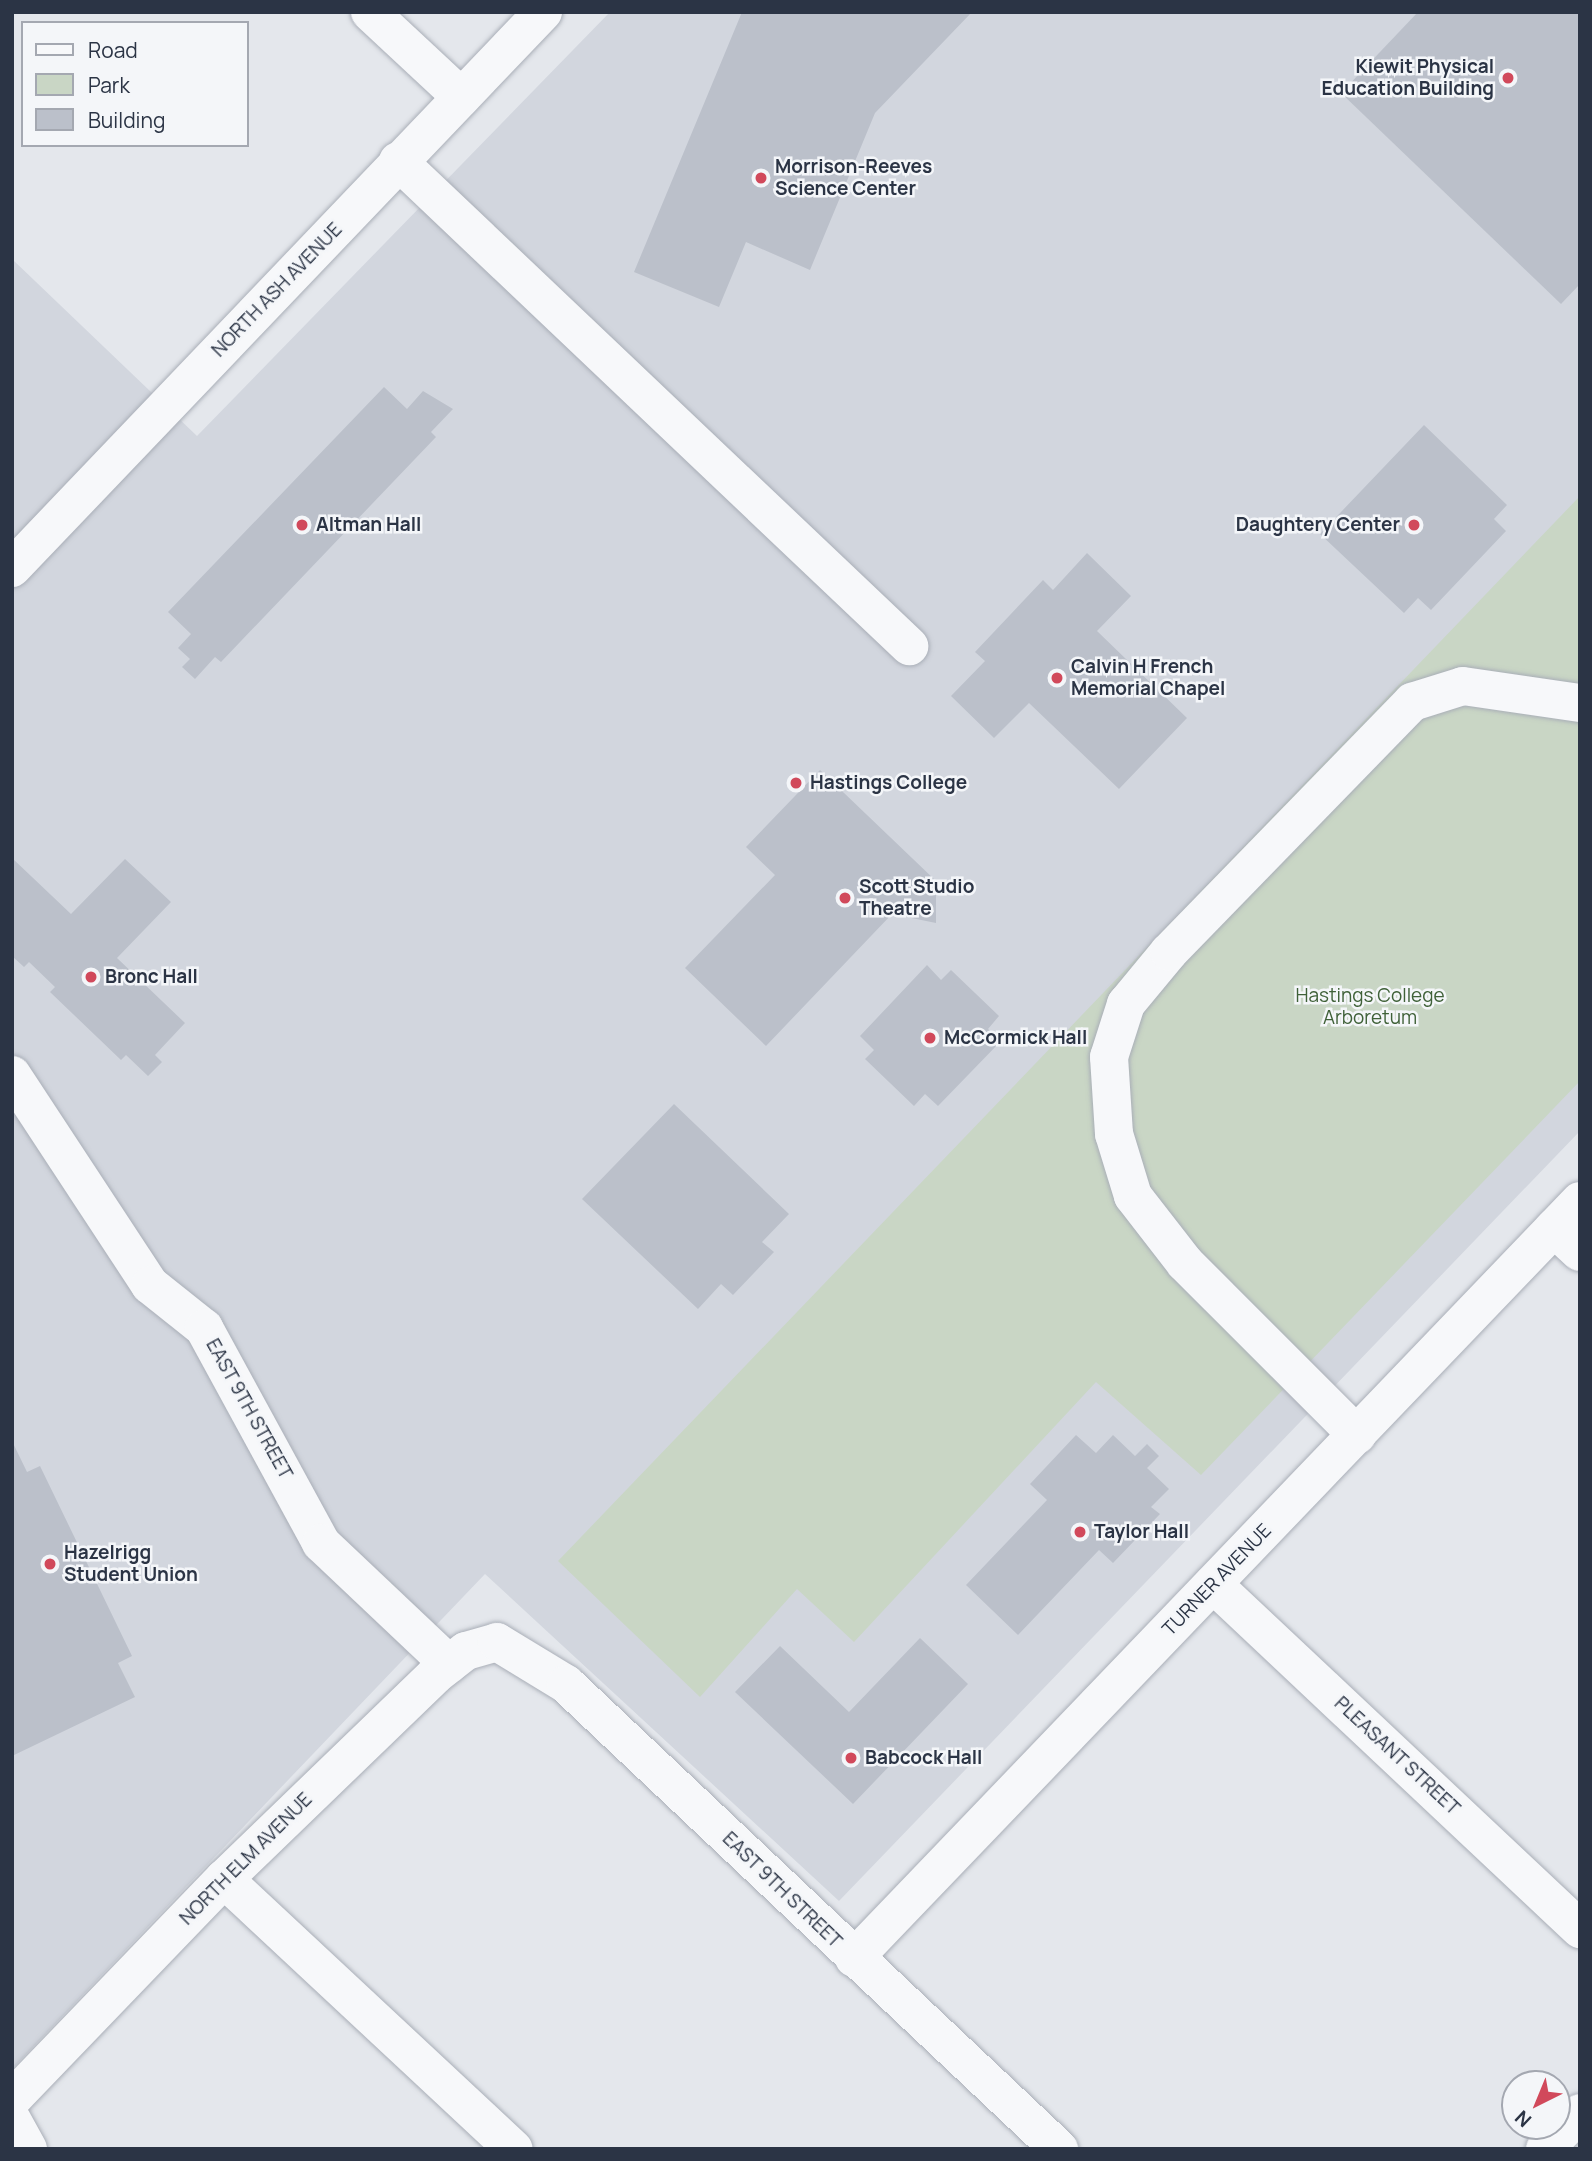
<!DOCTYPE html>
<style>
body{margin:0}
#map{position:relative;width:1592px;height:2161px;overflow:hidden;background:#e4e7ec;font-family:Manrope,sans-serif}
div>[style]{position:absolute}
[style*='--x']{left:calc(var(--x)*1px);top:calc(var(--y)*1px);width:calc(var(--w)*1px);rotate:calc(var(--a)*1deg)}
.built>*{inset:0;background:#d2d6de}
.green>*{inset:0;background:#c9d6c5}
.building>*{inset:0;background:#bbc0ca}
.roads{filter:drop-shadow(0 0 2px #a9aeb7) drop-shadow(0 0 2px #a9aeb7)}
.minor>*{height:38px;margin:-19px;padding:0 19px;transform-origin:19px;border-radius:19px;background:#f7f8fa}
.dots>*{width:19px;height:19px;translate:-50% -50%;box-sizing:border-box;border:4px solid #f4f6f9;border-radius:50%}
span{translate:-50% -50%;white-space:nowrap;text-align:center;line-height:1.15;-webkit-text-stroke:5px #f4f6f9;paint-order:stroke}
.poi-label{font-size:19px;color:#2b3445;font-weight:700}
.right{translate:-100% -50%;text-align:right}
.left{translate:0 -50%;text-align:left}
.street-label{font-size:19px;color:#2b3445}
.park-label{font-size:19px;color:#3f6138}
.frame{position:absolute;inset:0;border:14px solid #2b3445;pointer-events:none}
.legend{position:absolute;left:21px;top:21px;width:228px;height:126px;box-sizing:border-box;background:#f4f6f9;border:2px solid #a4a8b1;margin:0;padding:9px 12px;list-style:none;font-size:21px;color:#2b3445}
.legend li{display:flex;align-items:center;gap:14px;height:35px}
.legend b{width:35px;border:2px solid #a4a8b1}
.north{position:absolute;left:1501px;top:2070px;width:70px;height:70px;box-sizing:border-box;background:#f4f6f9;border:2px solid #a4a8b1;border-radius:50%;rotate:223deg;font-size:19px;font-weight:700;line-height:28px;text-align:center;color:#2b3445}
.north::after{content:'';display:block;margin:auto;width:24px;height:32px;background:#d1495b;clip-path:polygon(50% 0,100% 100%,50% 72%,0 100%)}
</style>
<div id="map">
<div class="built">
<div style="clip-path:polygon(610px 12px,1580px 12px,1580px 1131px,839px 1901px,485px 1574px,12px 2069px,12px 259px,197px 436px)"></div>
</div>
<div class="green">
<div style="clip-path:polygon(1580px 496px,1580px 1081px,1201px 1475px,1096px 1382px,854px 1642px,797px 1589px,700px 1697px,558px 1561px)"></div>
</div>
<div class="building">
<div style="clip-path:polygon(742px 12px,972px 12px,875px 113px,810px 270px,746px 242px,719px 307px,634px 272px)"></div>
<div style="clip-path:polygon(1418px 12px,1580px 12px,1580px 284px,1561px 304px,1341px 93px)"></div>
<div style="clip-path:polygon(384px 387px,407px 409px,423px 391px,453px 409px,431px 432px,436px 437px,221px 662px,215px 657px,195px 679px,182px 667px,190px 659px,178px 648px,191px 634px,168px 612px)"></div>
<div style="clip-path:polygon(1424px 425px,1507px 505px,1494px 519px,1506px 531px,1431px 610px,1418px 598px,1404px 613px,1320px 534px)"></div>
<div style="clip-path:polygon(1087px 553px,1131px 596px,1097px 631px,1187px 718px,1119px 789px,1029px 703px,994px 738px,951px 696px,985px 661px,975px 652px,1043px 580px,1053px 590px)"></div>
<div style="clip-path:polygon(820px 770px,936px 881px,936px 923px,892px 914px,766px 1046px,685px 968px,775px 875px,746px 847px)"></div>
<div style="clip-path:polygon(12px 858px,71px 914px,125px 859px,171px 902px,117px 958px,185px 1023px,155px 1055px,162px 1062px,148px 1076px,126px 1055px,121px 1060px,50px 992px,55px 987px,29px 962px,24px 967px,12px 956px)"></div>
<div style="clip-path:polygon(927px 965px,941px 980px,951px 970px,999px 1016px,988px 1029px,1001px 1041px,938px 1106px,925px 1094px,914px 1106px,865px 1059px,874px 1050px,860px 1036px)"></div>
<div style="clip-path:polygon(674px 1104px,789px 1214px,762px 1242px,774px 1252px,733px 1295px,721px 1284px,698px 1309px,582px 1199px)"></div>
<div style="clip-path:polygon(1076px 1435px,1096px 1453px,1113px 1435px,1135px 1456px,1147px 1444px,1159px 1456px,1147px 1468px,1169px 1489px,1151px 1507px,1160px 1514px,1113px 1563px,1099px 1550px,1018px 1635px,966px 1585px,1047px 1500px,1030px 1484px)"></div>
<div style="clip-path:polygon(12px 1441px,27px 1472px,40px 1466px,132px 1656px,118px 1663px,135px 1697px,12px 1756px)"></div>
<div style="clip-path:polygon(920px 1638px,968px 1684px,853px 1804px,735px 1692px,780px 1646px,849px 1712px)"></div>
</div>
<div class="roads">
<div class="minor">
<div style="--x:370;--y:12;--w:125;--a:43"></div>
<div style="--x:398;--y:161;--w:705;--a:43.5"></div>
<div style="--x:12;--y:568;--w:769;--a:-46.32"></div>
<div style="--x:12;--y:1075;--w:251;--a:56.7"></div>
<div style="--x:150;--y:1285;--w:69;--a:38.5"></div>
<div style="--x:204;--y:1328;--w:245;--a:61.4"></div>
<div style="--x:321;--y:1543;--w:176;--a:43.4"></div>
<div style="--x:1554;--y:1228;--w:35;--a:43"></div>
<div style="--x:1357;--y:1435;--w:243;--a:-135"></div>
<div style="--x:1185;--y:1263;--w:85;--a:-127.8"></div>
<div style="--x:1133;--y:1196;--w:65;--a:-107"></div>
<div style="--x:1114;--y:1134;--w:77;--a:-93.7"></div>
<div style="--x:1109;--y:1057;--w:56;--a:-72.2"></div>
<div style="--x:1126;--y:1004;--w:67;--a:-50.4"></div>
<div style="--x:1169;--y:952;--w:349;--a:-45.8"></div>
<div style="--x:1412;--y:702;--w:53;--a:-17.4"></div>
<div style="--x:1463;--y:686;--w:118;--a:8.3"></div>
<div style="--x:1213;--y:1584;--w:504;--a:43.23"></div>
<div style="--x:224;--y:1879;--w:396;--a:43"></div>
<div style="--x:854;--y:1958;--w:1049;--a:-46.2"></div>
<div style="--x:12;--y:2099;--w:306;--a:-46.1"></div>
<div style="--x:224;--y:1879;--w:293;--a:-44"></div>
<div style="--x:435;--y:1675;--w:39;--a:-38"></div>
<div style="--x:466;--y:1651;--w:32;--a:-16"></div>
<div style="--x:497;--y:1642;--w:81;--a:31.3"></div>
<div style="--x:566;--y:1684;--w:678;--a:43.33"></div>
<div style="--x:12;--y:2120;--w:33;--a:61"></div>
<div style="--x:1545;--y:2149;--w:50;--a:-45.8"></div>
</div>
</div>
<div class="dots">
<div style="left:1508px;top:78px;background:#d1495b"></div>
<div style="left:761px;top:178px;background:#d1495b"></div>
<div style="left:302px;top:525px;background:#d1495b"></div>
<div style="left:1414px;top:525px;background:#d1495b"></div>
<div style="left:1057px;top:678px;background:#d1495b"></div>
<div style="left:796px;top:783px;background:#d1495b"></div>
<div style="left:845px;top:898px;background:#d1495b"></div>
<div style="left:91px;top:977px;background:#d1495b"></div>
<div style="left:930px;top:1038px;background:#d1495b"></div>
<div style="left:1080px;top:1532px;background:#d1495b"></div>
<div style="left:50px;top:1564px;background:#d1495b"></div>
<div style="left:851px;top:1758px;background:#d1495b"></div>
</div>
<div class="poi-label">
<span class="right" style="left:1494px;top:78px">Kiewit Physical<br>Education Building</span>
<span class="left" style="left:775px;top:178px">Morrison-Reeves<br>Science Center</span>
<span class="left" style="left:316px;top:525px">Altman Hall</span>
<span class="right" style="left:1400px;top:525px">Daughtery Center</span>
<span class="left" style="left:1071px;top:678px">Calvin H French<br>Memorial Chapel</span>
<span class="left" style="left:810px;top:783px">Hastings College</span>
<span class="left" style="left:859px;top:898px">Scott Studio<br>Theatre</span>
<span class="left" style="left:105px;top:977px">Bronc Hall</span>
<span class="left" style="left:944px;top:1038px">McCormick Hall</span>
<span class="left" style="left:1094px;top:1532px">Taylor Hall</span>
<span class="left" style="left:64px;top:1564px">Hazelrigg<br>Student Union</span>
<span class="left" style="left:865px;top:1758px">Babcock Hall</span>
</div>
<div class="street-label">
<span style="left:277px;top:290px;rotate:-46deg">NORTH ASH AVENUE</span>
<span style="left:249px;top:1409px;rotate:61deg">EAST 9TH STREET</span>
<span style="left:1217px;top:1580px;rotate:-46deg">TURNER AVENUE</span>
<span style="left:1397px;top:1756px;rotate:43deg">PLEASANT STREET</span>
<span style="left:246px;top:1859px;rotate:-45deg">NORTH ELM AVENUE</span>
<span style="left:782px;top:1890px;rotate:44deg">EAST 9TH STREET</span>
</div>
<div class="park-label">
<span style="left:1370px;top:1007px">Hastings College<br>Arboretum</span>
</div>
<div class="frame"></div>
<ul class="legend">
<li><b style="height:9px;background:#f7f8fa"></b>Road</li>
<li><b style="height:19px;background:#c9d6c5"></b>Park</li>
<li><b style="height:19px;background:#bbc0ca"></b>Building</li>
</ul>
<div class="north">N</div>
</div>
